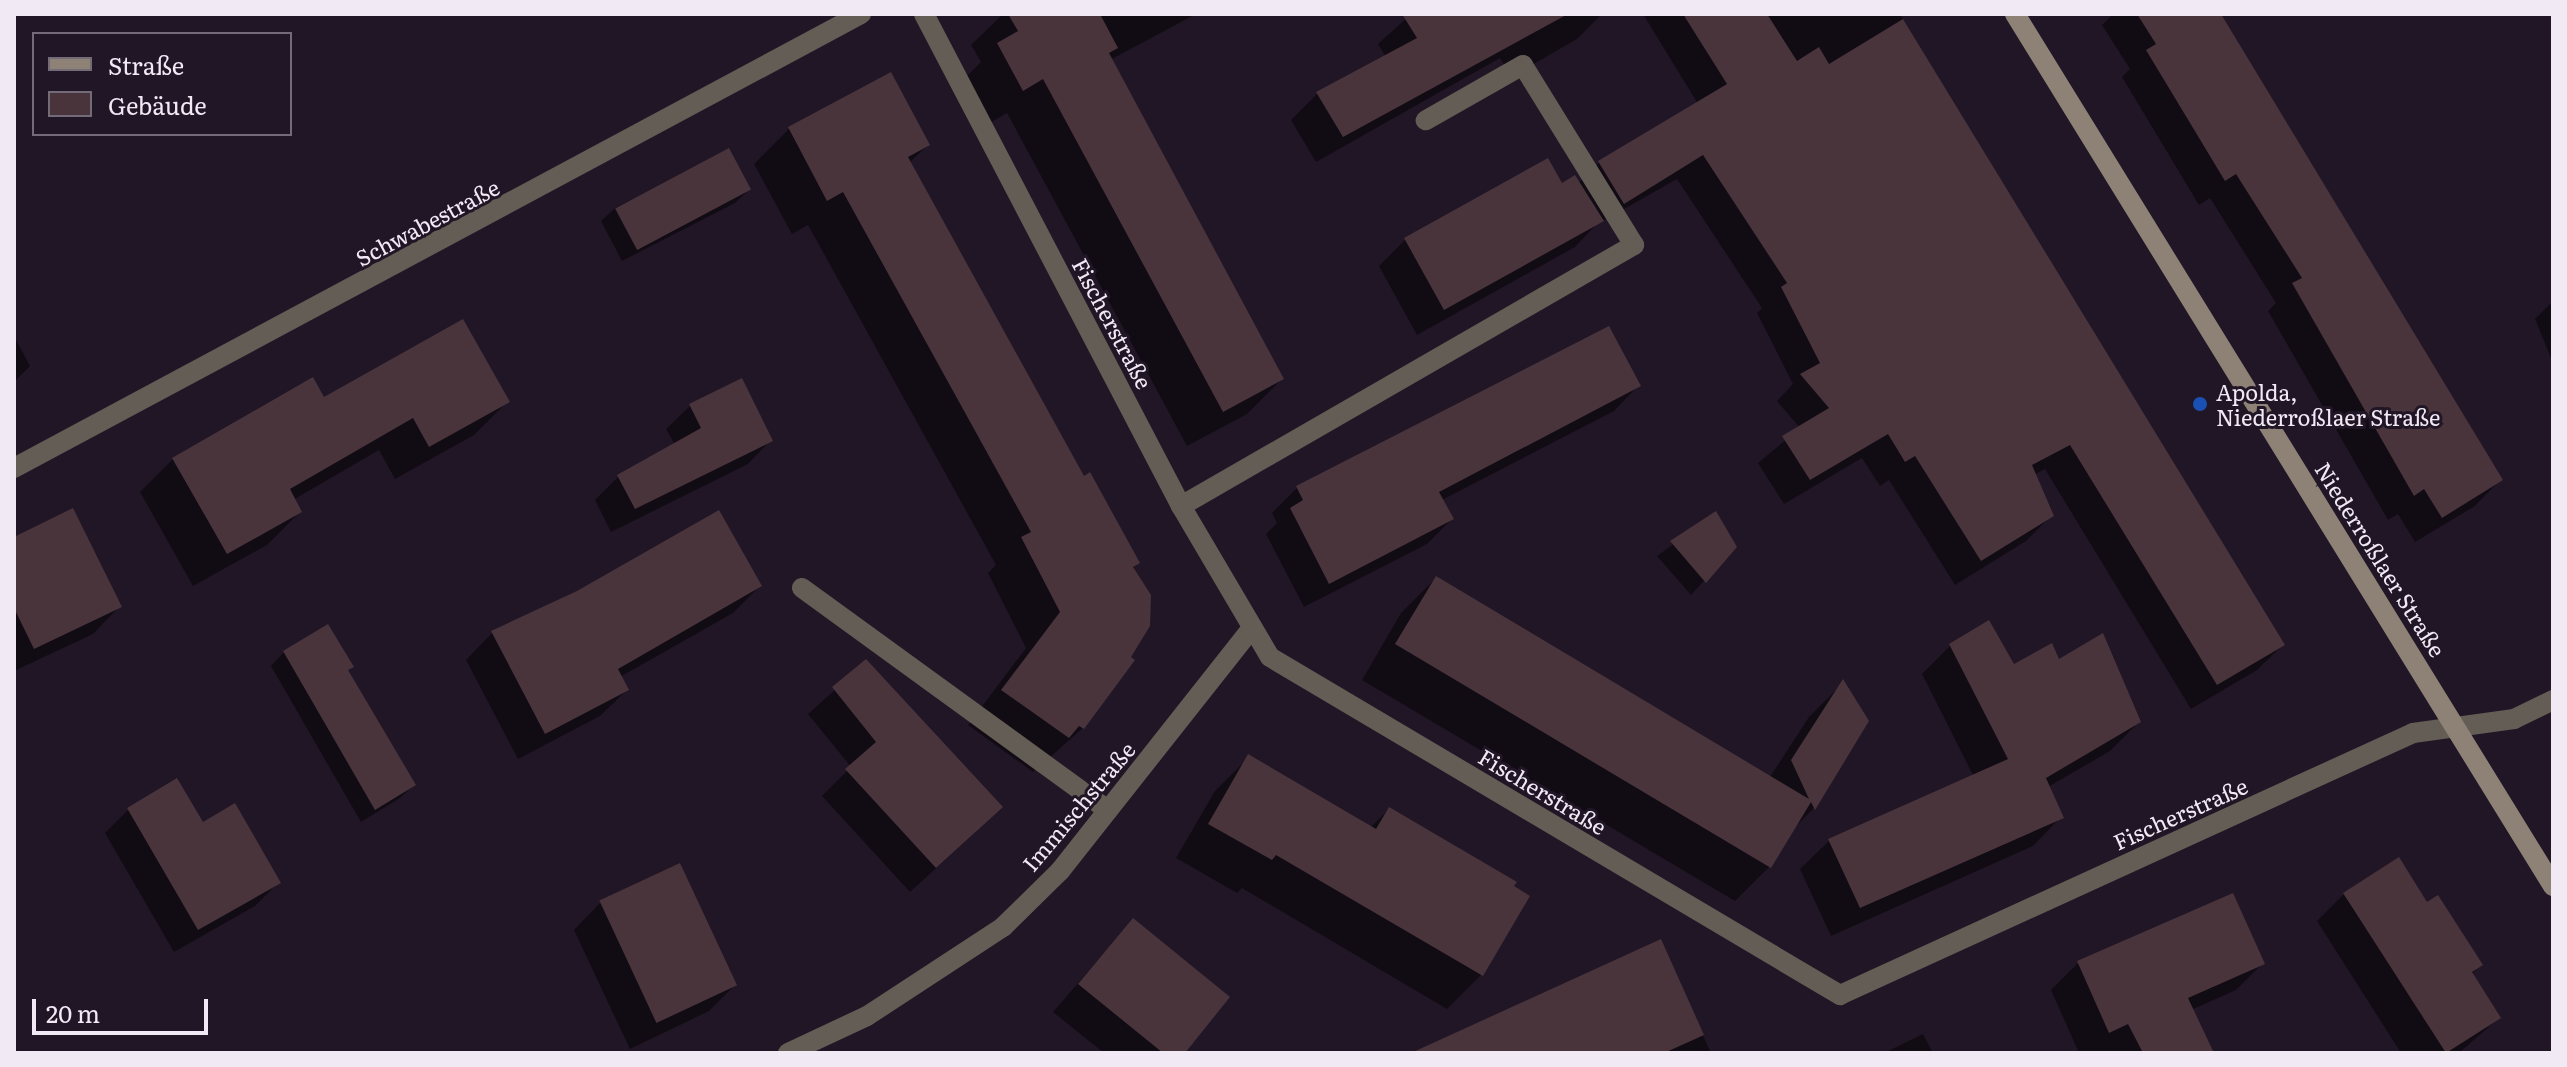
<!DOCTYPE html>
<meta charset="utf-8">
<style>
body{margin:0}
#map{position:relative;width:2567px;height:1067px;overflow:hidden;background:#211626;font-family:Literata,serif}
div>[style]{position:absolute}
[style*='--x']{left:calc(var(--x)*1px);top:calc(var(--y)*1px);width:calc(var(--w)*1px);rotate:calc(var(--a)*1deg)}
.shadow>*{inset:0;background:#0007}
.building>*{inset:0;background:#49343c;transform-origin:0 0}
.service>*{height:20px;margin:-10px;padding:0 10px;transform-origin:10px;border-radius:10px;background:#645d55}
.minor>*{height:20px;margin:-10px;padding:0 10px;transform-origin:10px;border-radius:10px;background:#645d55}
.secondary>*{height:20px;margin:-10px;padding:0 10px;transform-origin:10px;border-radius:10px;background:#8e8277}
.dots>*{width:22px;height:22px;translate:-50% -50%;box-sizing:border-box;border:4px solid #211626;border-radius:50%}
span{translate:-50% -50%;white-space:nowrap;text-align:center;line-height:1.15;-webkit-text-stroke:6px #211626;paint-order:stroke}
.street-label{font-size:22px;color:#f1eaf5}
.poi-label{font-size:22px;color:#f1eaf5}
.left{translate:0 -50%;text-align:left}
.frame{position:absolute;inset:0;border:16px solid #f1eaf5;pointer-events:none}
.legend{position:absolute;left:32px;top:32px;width:260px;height:104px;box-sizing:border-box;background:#211626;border:2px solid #746b79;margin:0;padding:10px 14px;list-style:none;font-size:24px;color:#f1eaf5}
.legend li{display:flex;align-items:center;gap:16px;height:40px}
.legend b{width:40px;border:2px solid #746b79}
.scale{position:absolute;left:32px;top:999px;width:176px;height:36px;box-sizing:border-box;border:4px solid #f1eaf5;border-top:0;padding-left:10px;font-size:24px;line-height:28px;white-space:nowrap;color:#f1eaf5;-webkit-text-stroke:6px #211626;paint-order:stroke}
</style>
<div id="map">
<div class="shadow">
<div style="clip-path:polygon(1003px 14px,1196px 14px,1110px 60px,1282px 379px,1247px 414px,1187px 446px,1007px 113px,988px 124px,963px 80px,981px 62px,971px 45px)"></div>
<div style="clip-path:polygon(1411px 14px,1599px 14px,1600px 16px,1577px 39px,1511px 77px,1500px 58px,1316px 162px,1291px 120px,1318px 93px,1386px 57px,1378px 44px)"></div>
<div style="clip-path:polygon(1643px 14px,1900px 14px,2283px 645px,2257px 670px,2191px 709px,2045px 469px,2034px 475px,2051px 516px,2026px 541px,1955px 585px,1889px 480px,1880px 486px,1862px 458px,1784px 504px,1758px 463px,1800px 428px,1777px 401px,1793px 384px,1757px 313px,1762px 308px,1677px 179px,1596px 225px,1575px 247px,1417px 335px,1379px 266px,1405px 240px,1578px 183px,1599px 163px,1698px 104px)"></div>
<div style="clip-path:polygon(2113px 14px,2218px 14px,2500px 480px,2475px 506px,2415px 542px,2398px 514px,2388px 520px,2268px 311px,2276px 303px,2210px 198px,2199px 205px,2122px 77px,2130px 69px,2102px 25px)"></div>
<div style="clip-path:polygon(890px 75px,928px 145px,909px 163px,1083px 478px,1138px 563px,1132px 569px,1129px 657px,1083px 728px,1033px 772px,968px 725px,1026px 648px,988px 573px,996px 565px,808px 225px,792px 234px,754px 164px,789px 129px)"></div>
<div style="clip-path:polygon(729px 151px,749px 190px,735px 203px,622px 261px,601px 221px,615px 208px)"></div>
<div style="clip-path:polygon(2553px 301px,2553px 363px,2535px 319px)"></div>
<div style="clip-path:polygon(14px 336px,30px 366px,14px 382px)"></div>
<div style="clip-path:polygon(741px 380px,771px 440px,748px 464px,611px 532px,595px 500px,618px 477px,675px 445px,666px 429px,690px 406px)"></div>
<div style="clip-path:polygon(1638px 386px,1614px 411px,1442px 500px,1452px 519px,1427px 544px,1304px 607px,1266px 534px,1277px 523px,1272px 513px,1297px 488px)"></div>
<div style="clip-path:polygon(323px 399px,507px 402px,474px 435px,395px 479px,379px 450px,293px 500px,300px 512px,267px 545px,193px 586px,140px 492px,173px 459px)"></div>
<div style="clip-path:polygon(1716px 514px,1735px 547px,1691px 595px,1657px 556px)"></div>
<div style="clip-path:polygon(14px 541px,119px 607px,93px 634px,14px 671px)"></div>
<div style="clip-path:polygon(1436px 578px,1770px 777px,1809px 717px,1843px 683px,1867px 721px,1813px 809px,1791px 831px,1770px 866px,1735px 901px,1362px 680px,1401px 613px)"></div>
<div style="clip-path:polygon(760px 586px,733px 613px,620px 677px,627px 690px,600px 716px,518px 759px,466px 660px,492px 633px)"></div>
<div style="clip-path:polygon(1950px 646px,2013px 666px,2058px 662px,2139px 722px,2110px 751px,2048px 787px,2061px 817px,2033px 846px,1831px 936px,1800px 869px,1829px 841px,1974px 777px,1922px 674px)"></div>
<div style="clip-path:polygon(284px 652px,346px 671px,414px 785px,400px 798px,361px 822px,271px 666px)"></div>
<div style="clip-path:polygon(866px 662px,976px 832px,910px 892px,822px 796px,851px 767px,808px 714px)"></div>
<div style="clip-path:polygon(1249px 757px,1370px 828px,1389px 809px,1481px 975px,1447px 1009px,1242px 888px,1237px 893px,1176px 858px,1215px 791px)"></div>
<div style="clip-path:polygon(129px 809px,202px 825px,278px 883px,255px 906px,174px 952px,105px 833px)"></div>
<div style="clip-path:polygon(2344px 894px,2427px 904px,2481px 965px,2471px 975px,2499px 1018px,2459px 1053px,2401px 1053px,2317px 921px)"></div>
<div style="clip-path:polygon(600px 903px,736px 984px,709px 1011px,630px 1049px,574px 930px)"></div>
<div style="clip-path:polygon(1133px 920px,1183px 1053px,1104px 1053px,1053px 1012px)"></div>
<div style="clip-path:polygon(1660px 942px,1711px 1053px,1416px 1053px)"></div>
<div style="clip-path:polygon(2078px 963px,2263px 963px,2236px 990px,2191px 1010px,2212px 1053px,2079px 1053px,2051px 990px)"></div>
<div style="clip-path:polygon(1923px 1034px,1933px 1053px,1884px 1053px)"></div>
</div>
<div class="building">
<div style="clip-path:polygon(1008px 14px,1100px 14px,1118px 48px,1109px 53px,1284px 379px,1223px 412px,1043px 79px,1023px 91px,997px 43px,1018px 31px)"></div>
<div style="clip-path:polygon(1402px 14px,1568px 14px,1343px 137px,1316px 92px,1417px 38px)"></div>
<div style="clip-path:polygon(1683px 14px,1767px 14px,1797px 61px,1819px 47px,1829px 64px,1903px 19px,2285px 645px,2217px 685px,2070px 445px,2032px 465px,2054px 516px,1981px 561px,1915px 456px,1905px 462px,1888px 434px,1810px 480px,1782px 436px,1829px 408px,1800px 374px,1820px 363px,1781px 287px,1787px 283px,1703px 155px,1624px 204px,1598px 161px,1727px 84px)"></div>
<div style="clip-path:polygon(2137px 14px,2221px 14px,2503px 480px,2442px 518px,2424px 489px,2414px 496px,2292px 283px,2302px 278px,2236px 174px,2225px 181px,2146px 50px,2156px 44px)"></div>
<div style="clip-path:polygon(891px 72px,930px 145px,908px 157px,1084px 476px,1090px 472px,1140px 563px,1133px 567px,1151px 595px,1150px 626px,1131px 657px,1135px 660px,1084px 729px,1079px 726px,1069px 738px,1001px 690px,1060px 612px,1021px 537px,1031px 532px,843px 192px,827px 201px,788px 127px)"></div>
<div style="left:729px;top:148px;width:47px;height:129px;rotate:62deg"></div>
<div style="clip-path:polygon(1548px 158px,1562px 183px,1575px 175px,1604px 221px,1444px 310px,1404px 238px)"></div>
<div style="clip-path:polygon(463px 319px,510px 402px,429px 447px,413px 418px,290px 489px,302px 512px,227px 554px,172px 458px,313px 377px,324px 397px)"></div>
<div style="clip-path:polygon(1609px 326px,1641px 386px,1439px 492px,1454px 519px,1329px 584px,1290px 508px,1303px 500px,1296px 486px)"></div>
<div style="clip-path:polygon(742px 378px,773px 441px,635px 509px,617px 475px,701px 428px,689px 404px)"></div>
<div style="clip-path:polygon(73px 508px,122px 607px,34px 649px,14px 608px,14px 537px)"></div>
<div style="clip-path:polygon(719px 510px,762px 586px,618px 669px,629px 690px,545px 734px,491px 631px,577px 591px)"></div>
<div style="clip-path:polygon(1716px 511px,1737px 547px,1706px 583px,1670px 541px)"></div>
<div style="clip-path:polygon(1436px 576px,1809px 799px,1791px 760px,1843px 679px,1869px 721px,1815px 810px,1811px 802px,1771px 868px,1395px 644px)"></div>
<div style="clip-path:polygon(1989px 620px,2014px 664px,2052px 643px,2059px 659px,2103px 633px,2141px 722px,2046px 778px,2064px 818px,1860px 908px,1828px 839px,2008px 759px,1949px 644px)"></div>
<div style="clip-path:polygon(328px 624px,354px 667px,348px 670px,416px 785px,375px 810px,283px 651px)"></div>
<div style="clip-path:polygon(866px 659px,1003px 807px,936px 868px,845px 769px,876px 742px,832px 687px)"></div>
<div style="clip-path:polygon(1248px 754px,1376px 829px,1389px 807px,1517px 882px,1514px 886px,1530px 896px,1483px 976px,1276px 855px,1272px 860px,1208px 824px)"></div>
<div style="clip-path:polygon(177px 778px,203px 822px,235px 803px,281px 883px,198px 930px,127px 808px)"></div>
<div style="clip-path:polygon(2399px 857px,2427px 902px,2438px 895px,2483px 965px,2472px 972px,2501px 1018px,2446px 1053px,2343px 893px)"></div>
<div style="left:680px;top:863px;width:135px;height:89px;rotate:65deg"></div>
<div style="clip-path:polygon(2233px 893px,2265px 964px,2188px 998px,2214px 1053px,2143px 1053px,2128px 1024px,2109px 1033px,2077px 961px)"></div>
<div style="clip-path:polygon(1133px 918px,1230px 997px,1185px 1053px,1163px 1053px,1078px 984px)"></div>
<div style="clip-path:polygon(1661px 939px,1704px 1035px,1664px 1053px,1411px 1053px)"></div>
</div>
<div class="service">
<div style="--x:1181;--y:506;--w:523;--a:-29.95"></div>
<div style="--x:1634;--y:245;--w:211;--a:-121.7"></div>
<div style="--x:1523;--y:65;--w:112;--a:150.4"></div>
<div style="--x:802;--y:588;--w:378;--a:36"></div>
</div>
<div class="minor">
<div style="--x:924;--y:14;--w:555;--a:62.42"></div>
<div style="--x:1181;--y:506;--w:175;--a:59.5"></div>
<div style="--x:1270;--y:657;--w:663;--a:30.67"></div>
<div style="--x:1840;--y:995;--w:630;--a:-24.57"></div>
<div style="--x:2413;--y:733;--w:102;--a:-7.9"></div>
<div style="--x:2514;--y:719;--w:43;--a:-26"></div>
<div style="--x:14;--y:468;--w:961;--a:-28.19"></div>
<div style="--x:788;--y:1053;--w:87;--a:-25.1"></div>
<div style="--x:867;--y:1016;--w:163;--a:-33.2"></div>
<div style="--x:1003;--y:927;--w:80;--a:-44.5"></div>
<div style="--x:1060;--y:871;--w:310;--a:-51.7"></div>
</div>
<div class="secondary">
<div style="--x:2015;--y:14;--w:1025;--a:58.33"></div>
</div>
<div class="dots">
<div style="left:2200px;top:404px;background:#1a4fb4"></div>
</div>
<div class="street-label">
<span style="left:427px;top:222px;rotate:-28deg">Schwabestraße</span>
<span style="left:1113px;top:323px;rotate:62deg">Fischerstraße</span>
<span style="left:2381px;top:559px;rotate:58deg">Niederroßlaer Straße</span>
<span style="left:1543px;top:791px;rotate:31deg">Fischerstraße</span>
<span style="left:1078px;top:806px;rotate:-50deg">Immischstraße</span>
<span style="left:2180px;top:813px;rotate:-24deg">Fischerstraße</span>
</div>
<div class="poi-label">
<span class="left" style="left:2216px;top:404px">Apolda,<br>Niederroßlaer Straße</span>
</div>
<div class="frame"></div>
<ul class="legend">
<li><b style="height:10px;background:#8e8277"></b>Straße</li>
<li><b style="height:22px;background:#49343c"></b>Gebäude</li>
</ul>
<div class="scale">20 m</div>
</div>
